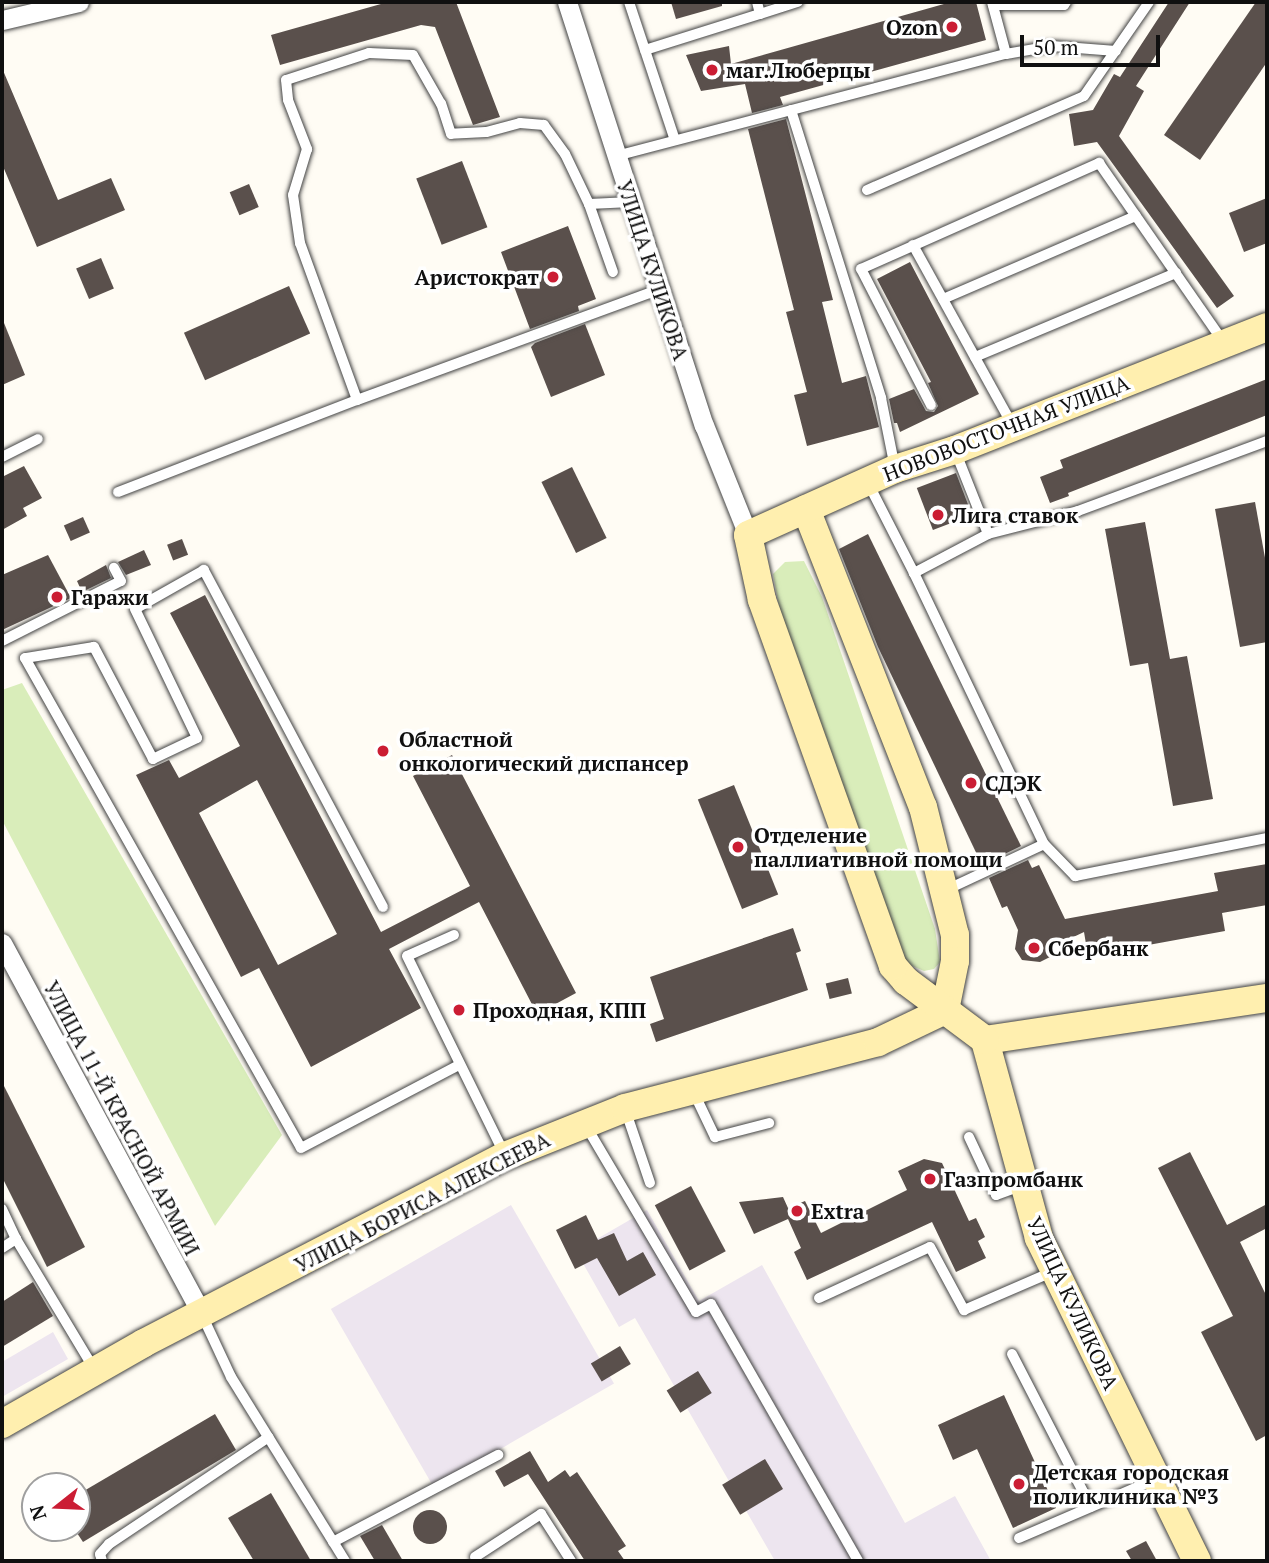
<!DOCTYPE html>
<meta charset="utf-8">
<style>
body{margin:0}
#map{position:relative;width:1269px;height:1563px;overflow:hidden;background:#fffcf4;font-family:"PT Serif",serif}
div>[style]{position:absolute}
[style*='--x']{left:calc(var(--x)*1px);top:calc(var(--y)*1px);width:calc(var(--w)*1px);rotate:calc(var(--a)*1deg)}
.industrial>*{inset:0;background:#ede5ef;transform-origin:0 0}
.green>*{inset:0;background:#d9edba}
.building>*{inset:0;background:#5a504c;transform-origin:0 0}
.round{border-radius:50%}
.roads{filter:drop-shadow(0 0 2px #434343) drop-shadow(0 0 2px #434343)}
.lane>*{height:10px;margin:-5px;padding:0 5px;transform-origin:5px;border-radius:5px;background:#fff}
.street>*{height:19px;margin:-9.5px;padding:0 9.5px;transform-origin:9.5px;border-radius:9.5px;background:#fff}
.secondary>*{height:28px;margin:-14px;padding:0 14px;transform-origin:14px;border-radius:14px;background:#ffefaf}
.dots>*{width:19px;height:19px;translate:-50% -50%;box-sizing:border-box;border:4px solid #fff;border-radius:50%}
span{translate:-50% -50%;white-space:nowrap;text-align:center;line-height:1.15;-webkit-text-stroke:7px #fff;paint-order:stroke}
.poi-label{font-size:21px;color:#101010;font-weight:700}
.right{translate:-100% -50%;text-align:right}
.left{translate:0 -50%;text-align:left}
.street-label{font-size:21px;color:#101010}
.frame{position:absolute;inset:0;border:4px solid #101010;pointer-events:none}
.north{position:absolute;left:21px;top:1472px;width:70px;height:70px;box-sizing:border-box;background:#fff;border:2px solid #9f9f9f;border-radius:50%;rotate:252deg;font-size:19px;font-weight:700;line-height:28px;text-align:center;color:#101010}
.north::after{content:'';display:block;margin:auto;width:24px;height:32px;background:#cb1d34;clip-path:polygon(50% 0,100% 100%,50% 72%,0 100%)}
.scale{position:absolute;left:1020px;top:35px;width:140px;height:32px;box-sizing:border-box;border:4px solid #101010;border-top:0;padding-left:9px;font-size:21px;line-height:24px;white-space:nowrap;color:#101010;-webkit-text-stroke:5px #fff;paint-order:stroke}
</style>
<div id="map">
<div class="industrial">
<div style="left:511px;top:1205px;width:206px;height:208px;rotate:60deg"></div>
<div style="clip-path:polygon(647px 1210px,699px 1301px,762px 1265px,905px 1523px,955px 1496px,991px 1561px,775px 1561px,635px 1318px,619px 1327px,576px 1251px)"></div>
<div style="clip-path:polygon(53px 1332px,68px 1359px,2px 1397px,2px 1362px)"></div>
</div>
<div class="green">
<div style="clip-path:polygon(804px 561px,822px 597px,935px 929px,940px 962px,934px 969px,924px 971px,910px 965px,896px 946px,780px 612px,773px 574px,785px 562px)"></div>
<div style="clip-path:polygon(22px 683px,282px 1135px,215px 1226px,2px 820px,2px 690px)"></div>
</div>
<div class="building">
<div style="clip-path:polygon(388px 2px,456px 2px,500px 117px,473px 125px,435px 27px,421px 25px,280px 65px,271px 35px)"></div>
<div style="clip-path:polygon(671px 2px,722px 2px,722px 6px,676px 19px)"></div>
<div style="clip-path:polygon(951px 2px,976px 2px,986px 40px,780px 97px,783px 105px,752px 113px,745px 84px,701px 91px,686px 55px,729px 46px,731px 64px)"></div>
<div style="clip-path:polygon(1169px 2px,1190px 2px,1136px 86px,1144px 91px,1119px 136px,1234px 296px,1217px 308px,1097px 142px,1074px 146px,1069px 114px,1093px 110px,1114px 74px,1120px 77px)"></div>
<div style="clip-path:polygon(1256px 2px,1267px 2px,1267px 62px,1200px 160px,1164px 135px)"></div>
<div style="clip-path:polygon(2px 68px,58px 200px,111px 178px,125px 210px,37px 247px,2px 164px)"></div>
<div style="clip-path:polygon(786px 119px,833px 300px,822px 302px,842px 383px,866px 376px,879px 427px,807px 446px,794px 395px,807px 392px,786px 312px,794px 310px,748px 129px)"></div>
<div style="left:462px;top:161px;width:71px;height:49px;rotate:69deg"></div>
<div style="left:249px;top:184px;width:25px;height:21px;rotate:67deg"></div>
<div style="clip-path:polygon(1267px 198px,1267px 243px,1244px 252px,1229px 213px)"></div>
<div style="clip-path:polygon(568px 226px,596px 299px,578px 306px,579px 311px,530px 329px,501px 252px)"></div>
<div style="left:101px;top:258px;width:33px;height:27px;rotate:67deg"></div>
<div style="clip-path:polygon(910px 262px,979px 394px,900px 432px,897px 423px,894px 423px,889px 399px,914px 389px,926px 411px,934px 412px,938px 406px,928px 383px,931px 382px,877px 279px)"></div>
<div style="left:289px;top:286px;width:52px;height:115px;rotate:66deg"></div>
<div style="clip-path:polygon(2px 318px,25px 375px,2px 385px)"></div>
<div style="clip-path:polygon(585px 324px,605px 375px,551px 397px,531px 347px,535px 343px)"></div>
<div style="clip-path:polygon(1267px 379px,1267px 415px,1068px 493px,1069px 496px,1050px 503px,1040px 477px,1063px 468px,1060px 460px)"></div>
<div style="clip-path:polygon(24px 466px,42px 498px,23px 508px,27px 516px,2px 530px,2px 477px)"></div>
<div style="left:572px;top:467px;width:79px;height:34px;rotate:64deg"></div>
<div style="left:956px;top:473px;width:45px;height:42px;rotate:69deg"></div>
<div style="clip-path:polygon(1255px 502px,1267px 569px,1267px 642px,1240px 647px,1215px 509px)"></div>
<div style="left:83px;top:517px;width:17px;height:21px;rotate:66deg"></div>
<div style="clip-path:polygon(1145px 522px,1170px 659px,1187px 656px,1213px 799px,1173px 806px,1148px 663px,1130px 666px,1105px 529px)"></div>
<div style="clip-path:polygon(868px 534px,1021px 846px,982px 865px,878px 647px,839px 549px)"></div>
<div style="left:182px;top:539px;width:17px;height:16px;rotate:69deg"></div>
<div style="clip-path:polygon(144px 550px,151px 565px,126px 575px,118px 562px)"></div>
<div style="clip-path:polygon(48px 555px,71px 598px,2px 630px,2px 575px)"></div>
<div style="clip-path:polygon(106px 565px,111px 578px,82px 592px,77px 581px)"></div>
<div style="clip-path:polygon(evenodd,205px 595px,381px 932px,470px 886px,413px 776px,452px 755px,576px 993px,537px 1014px,479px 902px,389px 949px,421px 1008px,311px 1067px,259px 968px,241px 977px,136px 775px,169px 760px,179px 778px,240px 746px,170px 613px,205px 595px,257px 780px,337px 934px,278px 965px,199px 813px,257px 780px)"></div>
<div style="left:734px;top:785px;width:118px;height:39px;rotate:68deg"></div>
<div style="clip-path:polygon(1028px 860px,1032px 868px,1039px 865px,1065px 919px,1218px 891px,1214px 873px,1267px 864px,1267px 905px,1222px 913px,1225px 931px,1088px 956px,1084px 932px,1048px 949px,1052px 956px,1040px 962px,1022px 960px,1015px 949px,1018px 930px,1007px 906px,1002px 908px,989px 878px)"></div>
<div style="clip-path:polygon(793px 928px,801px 951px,796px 953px,808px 990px,656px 1042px,650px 1024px,664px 1019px,650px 977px)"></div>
<div style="left:848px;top:978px;width:16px;height:23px;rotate:76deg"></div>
<div style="clip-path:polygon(2px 1082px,85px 1247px,47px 1267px,2px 1177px)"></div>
<div style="clip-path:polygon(1190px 1152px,1227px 1225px,1267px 1204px,1267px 1228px,1240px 1242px,1267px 1297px,1267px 1435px,1256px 1441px,1201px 1332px,1233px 1316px,1158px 1168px)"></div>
<div style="clip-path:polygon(924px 1159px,942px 1163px,969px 1221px,976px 1218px,985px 1237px,978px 1241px,986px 1258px,956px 1272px,932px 1222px,807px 1280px,794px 1252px,801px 1248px,788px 1219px,754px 1234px,739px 1202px,783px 1197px,788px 1208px,805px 1201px,821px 1233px,907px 1190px,898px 1171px)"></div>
<div style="left:691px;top:1186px;width:74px;height:41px;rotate:62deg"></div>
<div style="clip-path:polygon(586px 1215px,598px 1240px,614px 1233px,627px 1261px,643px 1252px,656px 1275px,619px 1296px,597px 1258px,575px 1269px,556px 1230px)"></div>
<div style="clip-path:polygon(33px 1282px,53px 1316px,2px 1347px,2px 1302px)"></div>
<div style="left:620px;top:1346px;width:21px;height:34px;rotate:59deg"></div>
<div style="left:698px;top:1371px;width:26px;height:37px;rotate:58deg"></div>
<div style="clip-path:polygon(1004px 1395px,1056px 1508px,1013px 1528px,977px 1449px,953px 1460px,938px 1425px)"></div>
<div style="clip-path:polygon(215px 1414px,236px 1450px,83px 1542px,77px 1533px,77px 1495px)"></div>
<div style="clip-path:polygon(530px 1451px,548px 1482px,565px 1470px,570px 1477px,577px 1472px,626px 1546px,618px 1551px,625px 1561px,585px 1561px,528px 1474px,504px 1487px,495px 1471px)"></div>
<div style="left:765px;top:1459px;width:35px;height:50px;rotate:59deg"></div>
<div style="clip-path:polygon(271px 1493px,311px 1561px,254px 1561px,228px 1518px)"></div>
<div class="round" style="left:413px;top:1510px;width:34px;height:34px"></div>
<div style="clip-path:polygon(382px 1525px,403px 1561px,375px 1561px,360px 1536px)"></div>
<div style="clip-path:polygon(1146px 1541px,1157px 1561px,1132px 1561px,1126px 1551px)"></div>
</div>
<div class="roads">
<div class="lane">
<div style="--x:629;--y:2;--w:145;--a:71.6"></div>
<div style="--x:757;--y:2;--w:12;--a:76"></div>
<div style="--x:760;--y:14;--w:40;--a:-18"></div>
<div style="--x:993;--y:5;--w:71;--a:0"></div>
<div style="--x:1064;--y:5;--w:4;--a:-56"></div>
<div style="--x:645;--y:50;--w:121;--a:-17.4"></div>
<div style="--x:1006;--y:54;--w:47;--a:-9.9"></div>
<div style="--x:1052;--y:46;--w:64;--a:4.5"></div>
<div style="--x:791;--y:110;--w:302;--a:72.6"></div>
<div style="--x:881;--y:398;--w:71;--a:78.7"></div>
<div style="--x:616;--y:156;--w:403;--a:-14.7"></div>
<div style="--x:1006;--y:54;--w:54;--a:-105.1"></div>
<div style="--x:867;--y:190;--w:236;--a:-23.4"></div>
<div style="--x:1084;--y:96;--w:114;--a:-55.3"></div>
<div style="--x:631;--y:202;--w:42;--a:177.3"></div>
<div style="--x:589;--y:204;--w:55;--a:-115.6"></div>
<div style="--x:565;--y:154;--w:36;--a:-126"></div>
<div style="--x:544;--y:125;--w:24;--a:-175"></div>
<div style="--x:520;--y:123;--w:35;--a:165"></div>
<div style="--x:486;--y:132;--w:35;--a:177"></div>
<div style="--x:451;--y:134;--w:32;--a:-108"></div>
<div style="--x:441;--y:104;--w:56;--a:-119.7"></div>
<div style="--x:413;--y:55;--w:44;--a:-177.4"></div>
<div style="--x:369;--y:53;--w:87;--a:162"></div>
<div style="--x:286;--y:80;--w:20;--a:84"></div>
<div style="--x:288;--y:100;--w:53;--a:68.8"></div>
<div style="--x:307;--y:149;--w:48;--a:106.9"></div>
<div style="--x:293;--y:195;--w:49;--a:81.7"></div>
<div style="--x:300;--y:243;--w:167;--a:70"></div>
<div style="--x:357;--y:400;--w:323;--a:-20.1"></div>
<div style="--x:589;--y:204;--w:72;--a:70.6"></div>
<div style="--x:913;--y:245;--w:205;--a:61.1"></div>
<div style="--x:943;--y:299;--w:210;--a:-23.3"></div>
<div style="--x:975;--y:357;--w:218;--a:-22.7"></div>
<div style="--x:931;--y:405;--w:153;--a:-117.2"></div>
<div style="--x:861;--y:269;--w:261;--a:-24"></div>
<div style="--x:1099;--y:163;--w:216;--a:55.2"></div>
<div style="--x:1267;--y:441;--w:202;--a:159.7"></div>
<div style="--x:1078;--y:511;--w:93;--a:165.7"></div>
<div style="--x:988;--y:534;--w:84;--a:152.2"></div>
<div style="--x:914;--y:573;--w:301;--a:64.4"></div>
<div style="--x:1044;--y:844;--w:45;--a:45.9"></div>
<div style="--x:1075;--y:876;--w:196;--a:-11.2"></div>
<div style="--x:956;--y:453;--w:87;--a:68.4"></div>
<div style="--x:2;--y:457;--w:40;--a:-26.6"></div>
<div style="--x:868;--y:483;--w:101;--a:62.9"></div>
<div style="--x:118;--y:492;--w:256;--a:-21.1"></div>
<div style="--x:2;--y:641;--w:133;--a:-26.8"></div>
<div style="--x:121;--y:581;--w:15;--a:-118"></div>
<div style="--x:946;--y:890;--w:108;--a:-25.1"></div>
<div style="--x:383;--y:907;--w:382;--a:-118"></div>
<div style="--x:204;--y:570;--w:79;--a:150.5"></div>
<div style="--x:135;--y:609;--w:143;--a:64.3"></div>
<div style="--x:197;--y:738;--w:49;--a:154.5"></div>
<div style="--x:153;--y:759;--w:127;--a:-117.8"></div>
<div style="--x:94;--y:647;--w:70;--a:170.9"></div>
<div style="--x:25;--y:658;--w:562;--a:60.61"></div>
<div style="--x:301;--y:1148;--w:178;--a:-27.7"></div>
<div style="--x:454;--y:935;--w:51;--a:155.9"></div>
<div style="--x:407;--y:956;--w:222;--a:63.8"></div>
<div style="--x:694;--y:1093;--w:49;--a:64.5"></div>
<div style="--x:715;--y:1137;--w:56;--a:-14.5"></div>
<div style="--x:625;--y:1109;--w:78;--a:71.3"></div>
<div style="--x:586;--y:1126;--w:216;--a:59.4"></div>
<div style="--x:696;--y:1312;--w:17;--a:-28"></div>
<div style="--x:711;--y:1304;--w:296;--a:60.2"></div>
<div style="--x:969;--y:1137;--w:64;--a:65"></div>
<div style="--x:996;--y:1195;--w:29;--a:-20"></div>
<div style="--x:2;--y:1209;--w:33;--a:65"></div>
<div style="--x:16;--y:1239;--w:152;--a:59"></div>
<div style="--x:2;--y:1248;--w:17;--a:-33"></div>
<div style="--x:819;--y:1298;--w:122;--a:-24.7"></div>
<div style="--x:930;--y:1247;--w:72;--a:61.6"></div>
<div style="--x:964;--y:1310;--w:98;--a:-23.4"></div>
<div style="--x:202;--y:1315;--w:68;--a:64.9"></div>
<div style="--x:231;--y:1377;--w:216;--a:58.2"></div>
<div style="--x:1012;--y:1354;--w:172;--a:62.7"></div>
<div style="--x:1019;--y:1538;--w:149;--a:-23.3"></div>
<div style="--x:333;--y:1542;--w:187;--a:-27.8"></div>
<div style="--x:475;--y:1557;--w:79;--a:-33.1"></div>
<div style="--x:541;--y:1514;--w:56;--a:57.4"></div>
<div style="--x:102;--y:1561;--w:7;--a:-106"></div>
<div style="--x:100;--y:1554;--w:13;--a:-48"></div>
<div style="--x:109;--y:1544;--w:192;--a:-33.8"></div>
</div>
<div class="street">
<div style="--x:567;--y:2;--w:445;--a:72.1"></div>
<div style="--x:704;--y:425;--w:118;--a:68.2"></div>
<div style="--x:2;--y:20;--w:79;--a:-13.2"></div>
<div style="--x:2;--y:943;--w:422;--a:61.7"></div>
</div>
<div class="secondary">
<div style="--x:806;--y:509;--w:320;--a:68.6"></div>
<div style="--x:923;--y:807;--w:132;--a:76"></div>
<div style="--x:955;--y:935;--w:26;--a:90"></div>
<div style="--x:955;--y:961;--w:50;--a:101.5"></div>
<div style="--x:985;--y:1040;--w:285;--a:-8.5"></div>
<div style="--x:2;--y:1424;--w:163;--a:-29.7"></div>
<div style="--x:144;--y:1343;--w:407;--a:-27.4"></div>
<div style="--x:505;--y:1156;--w:129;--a:-21.8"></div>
<div style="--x:625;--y:1108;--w:261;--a:-14.6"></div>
<div style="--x:878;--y:1042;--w:74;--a:-25.5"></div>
<div style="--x:1197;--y:1561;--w:360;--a:-116.1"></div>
<div style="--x:1039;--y:1238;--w:205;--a:-105.3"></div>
<div style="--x:985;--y:1040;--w:99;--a:-143.2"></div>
<div style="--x:906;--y:981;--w:20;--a:-131"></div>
<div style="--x:893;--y:966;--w:389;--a:-109.7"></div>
<div style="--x:762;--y:600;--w:66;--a:-102.2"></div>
<div style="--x:748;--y:535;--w:161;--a:-24.2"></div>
<div style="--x:895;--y:469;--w:63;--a:-17.6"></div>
<div style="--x:955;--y:450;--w:335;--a:-21.5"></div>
</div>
</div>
<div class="dots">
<div style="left:952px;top:27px;background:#cb1d34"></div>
<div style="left:712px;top:70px;background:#cb1d34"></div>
<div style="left:553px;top:277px;background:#cb1d34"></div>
<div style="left:938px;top:515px;background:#cb1d34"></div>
<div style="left:57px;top:597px;background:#cb1d34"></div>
<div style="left:383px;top:751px;background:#cb1d34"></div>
<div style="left:971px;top:783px;background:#cb1d34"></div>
<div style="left:738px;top:847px;background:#cb1d34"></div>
<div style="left:1034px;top:948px;background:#cb1d34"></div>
<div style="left:459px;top:1010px;background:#cb1d34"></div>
<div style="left:930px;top:1179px;background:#cb1d34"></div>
<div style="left:797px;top:1211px;background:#cb1d34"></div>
<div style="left:1019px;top:1484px;background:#cb1d34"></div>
</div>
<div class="poi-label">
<span class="right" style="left:938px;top:27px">Ozon</span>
<span class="left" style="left:726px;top:70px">маг.Люберцы</span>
<span class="right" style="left:539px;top:277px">Аристократ</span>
<span class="left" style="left:952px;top:515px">Лига ставок</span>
<span class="left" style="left:71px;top:597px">Гаражи</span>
<span class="left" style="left:399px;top:751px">Областной<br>онкологический диспансер</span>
<span class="left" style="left:985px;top:783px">СДЭК</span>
<span class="left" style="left:754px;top:847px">Отделение<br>паллиативной помощи</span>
<span class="left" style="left:1048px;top:948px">Сбербанк</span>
<span class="left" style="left:473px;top:1010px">Проходная, КПП</span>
<span class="left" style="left:944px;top:1179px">Газпромбанк</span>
<span class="left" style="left:811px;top:1211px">Extra</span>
<span class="left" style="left:1033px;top:1484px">Детская городская<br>поликлиника №3</span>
</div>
<div class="street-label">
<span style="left:653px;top:270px;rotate:72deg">УЛИЦА КУЛИКОВА</span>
<span style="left:1006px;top:428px;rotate:-21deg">НОВОВОСТОЧНАЯ УЛИЦА</span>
<span style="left:122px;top:1118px;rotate:62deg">УЛИЦА 11-Й КРАСНОЙ АРМИИ</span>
<span style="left:422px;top:1202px;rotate:-27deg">УЛИЦА БОРИСА АЛЕКСЕЕВА</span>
<span style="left:1073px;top:1303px;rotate:65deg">УЛИЦА КУЛИКОВА</span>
</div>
<div class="frame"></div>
<div class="north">N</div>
<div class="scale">50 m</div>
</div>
